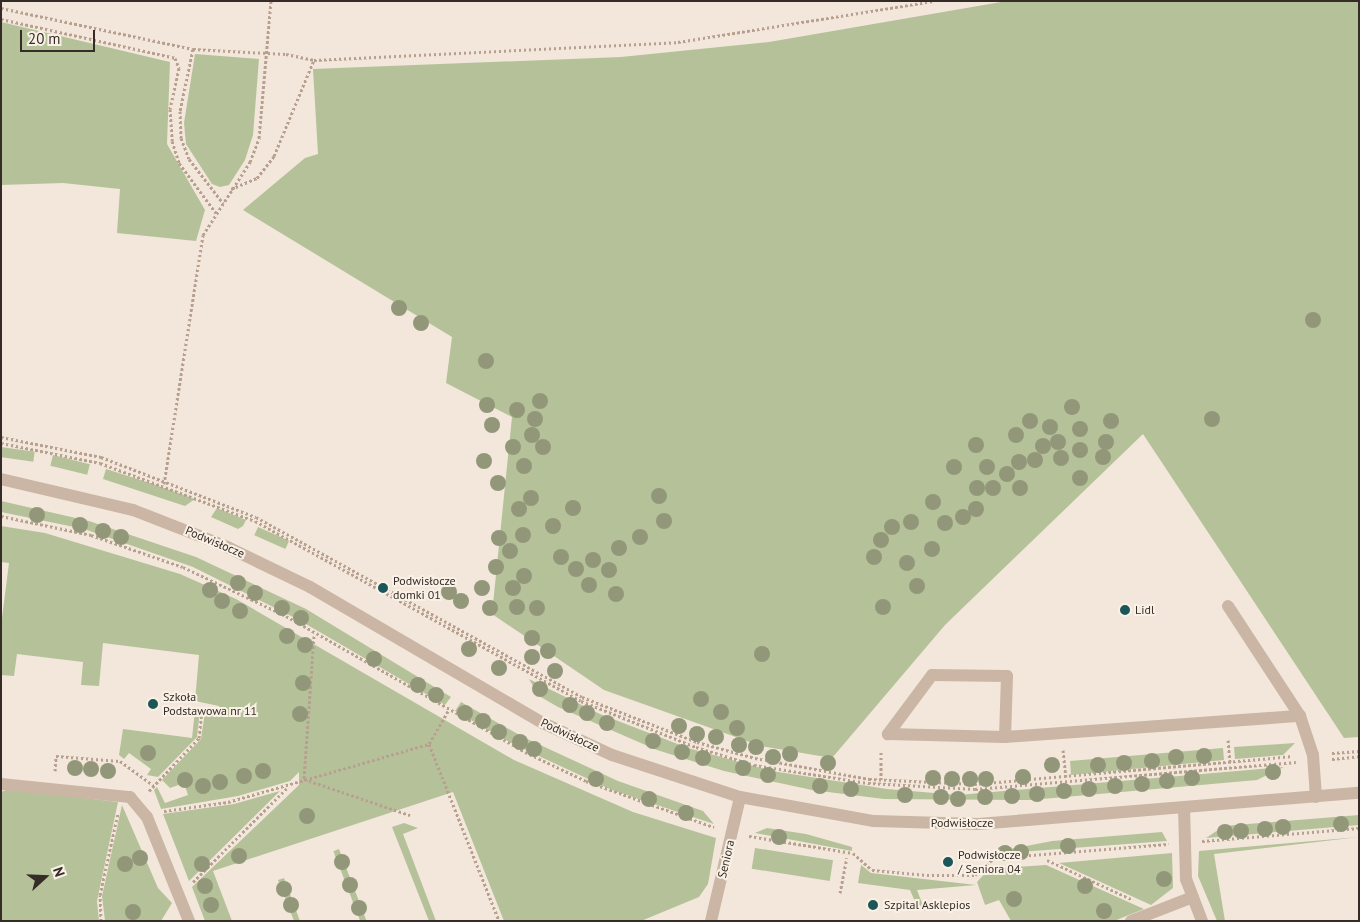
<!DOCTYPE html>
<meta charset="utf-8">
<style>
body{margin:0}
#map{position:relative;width:1360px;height:922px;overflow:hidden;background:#f2e7da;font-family:"PT Sans",sans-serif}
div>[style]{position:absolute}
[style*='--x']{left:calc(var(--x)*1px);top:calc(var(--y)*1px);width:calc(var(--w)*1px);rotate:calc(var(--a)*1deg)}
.green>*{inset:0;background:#b5c299;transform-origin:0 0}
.path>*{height:3px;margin-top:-1.5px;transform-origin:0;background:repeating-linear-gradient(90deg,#b7a090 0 2.5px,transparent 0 5px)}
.minor>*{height:12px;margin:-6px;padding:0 6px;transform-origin:6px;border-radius:6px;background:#cbb6a5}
.trees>*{width:16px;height:16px;margin:-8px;border-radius:50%;background:#939779}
.dots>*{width:14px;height:14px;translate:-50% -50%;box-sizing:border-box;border:2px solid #faf1e6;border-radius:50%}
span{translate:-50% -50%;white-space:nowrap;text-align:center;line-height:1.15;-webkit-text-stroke:4px #faf1e6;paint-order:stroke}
.street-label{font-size:12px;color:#362c27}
.poi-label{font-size:12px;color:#362c27}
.left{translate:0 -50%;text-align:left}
.frame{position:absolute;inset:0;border:2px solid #362c27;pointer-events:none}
.north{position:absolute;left:20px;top:852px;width:50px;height:50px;-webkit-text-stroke:4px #faf1e6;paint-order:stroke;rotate:70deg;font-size:14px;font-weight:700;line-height:20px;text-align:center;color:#362c27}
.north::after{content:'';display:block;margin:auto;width:18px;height:22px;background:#362c27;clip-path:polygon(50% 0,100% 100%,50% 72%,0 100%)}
.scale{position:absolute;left:20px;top:30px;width:75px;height:22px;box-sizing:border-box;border:2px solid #362c27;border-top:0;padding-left:6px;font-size:15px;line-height:18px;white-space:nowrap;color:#362c27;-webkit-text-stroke:4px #faf1e6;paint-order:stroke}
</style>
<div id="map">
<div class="green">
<div style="clip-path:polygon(1007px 1px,1359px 1px,1359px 737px,1344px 738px,1143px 434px,945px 625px,832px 758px,761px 746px,604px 690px,492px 614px,512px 417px,446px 383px,452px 337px,243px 210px,305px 158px,318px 154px,313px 69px,621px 57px,769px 42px)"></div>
<div style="clip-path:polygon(1px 22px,170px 62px,167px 144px,205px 210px,196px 241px,117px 233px,120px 189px,63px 183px,1px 185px)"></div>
<div style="clip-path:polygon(195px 54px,259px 59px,253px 135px,245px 160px,229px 185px,220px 187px,212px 184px,186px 144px,184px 123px)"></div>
<div style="left:1px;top:447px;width:34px;height:10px;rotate:8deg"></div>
<div style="left:53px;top:455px;width:38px;height:11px;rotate:14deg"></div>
<div style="clip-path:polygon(106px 469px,150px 483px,195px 499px,185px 506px,103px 479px)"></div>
<div style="clip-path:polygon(1px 501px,89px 521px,196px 557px,306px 609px,451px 697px,445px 705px,299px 620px,193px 567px,84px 529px,1px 512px)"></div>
<div style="clip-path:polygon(217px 508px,246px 520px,243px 526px,238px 529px,211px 517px)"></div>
<div style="clip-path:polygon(1px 526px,45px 533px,180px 574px,236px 599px,514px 760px,633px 812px,716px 838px,708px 884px,699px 897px,641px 921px,504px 921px,453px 792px,213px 871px,232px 921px,205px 921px,192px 887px,299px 785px,299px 772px,290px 781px,238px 796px,161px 809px,154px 790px,157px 787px,165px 803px,188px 795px,184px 783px,170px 788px,162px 780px,201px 739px,205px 712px,219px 713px,219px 706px,195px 701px,199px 655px,103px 643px,99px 686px,81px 685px,83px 662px,17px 654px,14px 676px,1px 675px,1px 626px,9px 563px,1px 562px)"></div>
<div style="left:258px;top:527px;width:34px;height:9px;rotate:24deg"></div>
<div style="clip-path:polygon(529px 679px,600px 714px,688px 748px,772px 771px,887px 789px,958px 795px,1284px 767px,1257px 780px,1031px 800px,884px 799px,812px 790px,724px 771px,657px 750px,558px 707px,539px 696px)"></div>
<div style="clip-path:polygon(461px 702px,523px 737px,618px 781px,703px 811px,714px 824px,612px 790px,515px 745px,455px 711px)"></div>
<div style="clip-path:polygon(195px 710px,200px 710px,197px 737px,158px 777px,147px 775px,151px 769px,129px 753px,124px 759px,119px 755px,123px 729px,192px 738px)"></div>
<div style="clip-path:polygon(1295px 743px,1283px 755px,1235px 759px,1234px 747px)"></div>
<div style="clip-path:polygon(1223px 748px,1224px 760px,1071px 775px,1070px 761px)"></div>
<div style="clip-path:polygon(9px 789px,118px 802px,97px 901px,99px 921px,1px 921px,1px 792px)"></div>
<div style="clip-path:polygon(280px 791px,189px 881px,163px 814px,234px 804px)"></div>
<div style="clip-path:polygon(122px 805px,158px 888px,172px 903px,161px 921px,105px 921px,102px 896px)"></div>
<div style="clip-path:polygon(1359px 815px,1359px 825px,1206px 838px,1224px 826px)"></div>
<div style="clip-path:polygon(404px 823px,418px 828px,403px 834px,436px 921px,429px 921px,392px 827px)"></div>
<div style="clip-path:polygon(767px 828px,806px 834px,852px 847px,852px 851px,755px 833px)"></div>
<div style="clip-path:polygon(1162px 832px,1167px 841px,980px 855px,1052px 841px)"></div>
<div style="clip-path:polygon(1359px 837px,1214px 854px,1225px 921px,1217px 921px,1198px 876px,1199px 851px)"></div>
<div style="left:755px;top:848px;width:79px;height:21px;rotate:9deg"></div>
<div style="left:339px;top:849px;width:77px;height:6px;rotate:69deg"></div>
<div style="clip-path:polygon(1172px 853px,1173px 888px,1151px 905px,1059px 863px)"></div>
<div style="clip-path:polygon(861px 865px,871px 873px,976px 885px,917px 890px,925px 911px,919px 911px,910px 890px,858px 883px)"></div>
<div style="clip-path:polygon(1046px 865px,1144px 909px,1114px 921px,1011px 921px,999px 900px,985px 905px,977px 882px,989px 869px)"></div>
<div style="clip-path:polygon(284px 878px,300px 921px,294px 921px,278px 880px)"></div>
</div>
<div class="path">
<div style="--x:1;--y:8;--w:196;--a:12.1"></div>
<div style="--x:193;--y:49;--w:63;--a:101.8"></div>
<div style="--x:180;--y:111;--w:27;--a:88"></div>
<div style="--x:181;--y:138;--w:22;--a:69"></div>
<div style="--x:189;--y:159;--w:56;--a:52.3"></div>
<div style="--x:1;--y:19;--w:178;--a:12.6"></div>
<div style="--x:175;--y:58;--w:11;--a:68"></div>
<div style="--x:179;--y:68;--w:42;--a:102.4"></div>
<div style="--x:170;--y:109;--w:32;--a:86"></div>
<div style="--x:172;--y:141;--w:23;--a:72"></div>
<div style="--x:179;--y:163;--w:62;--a:53.5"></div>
<div style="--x:193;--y:49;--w:93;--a:3.1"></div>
<div style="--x:286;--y:54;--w:29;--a:12"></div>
<div style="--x:314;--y:60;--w:364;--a:-2.8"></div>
<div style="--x:678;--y:42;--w:260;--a:-9.1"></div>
<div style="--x:231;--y:189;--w:28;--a:-23"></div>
<div style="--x:257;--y:178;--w:28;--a:-52"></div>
<div style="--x:274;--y:156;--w:104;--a:-67.4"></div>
<div style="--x:1;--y:437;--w:102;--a:11.3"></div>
<div style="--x:101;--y:457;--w:166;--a:21.2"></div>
<div style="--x:256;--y:517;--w:372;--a:28.9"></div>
<div style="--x:582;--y:697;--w:123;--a:21.4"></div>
<div style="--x:697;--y:742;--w:60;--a:15.4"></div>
<div style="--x:755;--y:758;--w:116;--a:10.4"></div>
<div style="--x:869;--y:779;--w:105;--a:2.7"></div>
<div style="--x:974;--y:784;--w:320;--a:-5"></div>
<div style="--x:1;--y:443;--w:101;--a:11.4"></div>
<div style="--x:100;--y:463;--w:165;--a:20.5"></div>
<div style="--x:255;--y:521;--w:372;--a:28.9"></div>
<div style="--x:581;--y:701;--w:124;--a:21.8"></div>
<div style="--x:696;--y:747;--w:61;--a:17.2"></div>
<div style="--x:754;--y:765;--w:115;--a:9"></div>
<div style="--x:868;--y:783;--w:107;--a:3.2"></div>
<div style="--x:975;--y:789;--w:322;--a:-4.8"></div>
<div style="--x:164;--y:484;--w:252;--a:-81.1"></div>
<div style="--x:203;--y:235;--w:87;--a:-57.2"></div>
<div style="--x:250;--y:162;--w:26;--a:-69"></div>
<div style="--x:259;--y:138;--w:138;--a:-85"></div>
<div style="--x:1;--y:516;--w:92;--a:11.9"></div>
<div style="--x:91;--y:535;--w:97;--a:19.2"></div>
<div style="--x:183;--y:567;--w:114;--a:25.4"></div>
<div style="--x:286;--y:616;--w:275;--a:29.6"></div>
<div style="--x:525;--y:752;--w:68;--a:25.4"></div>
<div style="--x:586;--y:781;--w:136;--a:19.8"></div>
<div style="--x:314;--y:636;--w:143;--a:94"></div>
<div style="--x:304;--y:779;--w:112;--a:18.8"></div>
<div style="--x:448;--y:711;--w:38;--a:120"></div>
<div style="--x:429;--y:744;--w:190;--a:68.4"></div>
<div style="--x:1228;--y:740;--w:22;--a:85"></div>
<div style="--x:1063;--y:750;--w:27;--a:84"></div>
<div style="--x:1332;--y:753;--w:27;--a:-4"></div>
<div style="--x:1332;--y:759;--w:27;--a:-6"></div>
<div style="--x:55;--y:771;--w:15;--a:-86"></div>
<div style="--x:56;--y:756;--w:64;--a:4.5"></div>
<div style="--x:120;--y:761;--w:41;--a:36"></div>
<div style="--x:881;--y:780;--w:30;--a:-90"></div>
<div style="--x:149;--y:791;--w:73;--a:-46.7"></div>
<div style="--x:199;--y:738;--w:29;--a:-84"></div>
<div style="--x:202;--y:709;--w:14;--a:8"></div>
<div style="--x:164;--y:811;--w:65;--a:-8"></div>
<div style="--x:228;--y:802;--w:209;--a:-16.1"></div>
<div style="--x:749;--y:836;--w:105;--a:9.3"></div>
<div style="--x:853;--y:853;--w:25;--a:42"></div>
<div style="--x:872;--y:870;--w:55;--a:5.2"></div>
<div style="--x:927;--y:875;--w:48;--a:0"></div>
<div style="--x:975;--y:875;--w:25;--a:-42"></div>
<div style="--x:994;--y:858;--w:175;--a:-4.6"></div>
<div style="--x:1202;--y:841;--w:158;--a:-4.7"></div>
<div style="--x:1047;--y:860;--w:95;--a:24.9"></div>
<div style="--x:193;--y:882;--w:134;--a:-45"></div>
<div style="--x:840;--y:893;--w:36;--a:-79"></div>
<div style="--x:101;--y:921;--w:26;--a:-92"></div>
<div style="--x:100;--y:895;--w:84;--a:-77.6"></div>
</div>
<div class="minor">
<div style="--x:1;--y:479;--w:136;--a:13.2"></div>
<div style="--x:133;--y:510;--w:97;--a:21.3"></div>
<div style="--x:223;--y:545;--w:97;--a:25.8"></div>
<div style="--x:310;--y:587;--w:270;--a:30.3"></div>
<div style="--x:543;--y:723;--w:76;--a:24.9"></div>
<div style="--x:612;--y:755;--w:135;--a:18.2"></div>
<div style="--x:740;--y:797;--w:136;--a:10.2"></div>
<div style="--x:874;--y:821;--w:104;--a:1.7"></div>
<div style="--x:978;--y:824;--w:382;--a:-4.7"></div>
<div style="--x:1228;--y:606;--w:131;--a:56.8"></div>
<div style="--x:1300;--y:716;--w:41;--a:71.6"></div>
<div style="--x:1313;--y:755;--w:42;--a:85.9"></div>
<div style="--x:1005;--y:737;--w:61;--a:-88.1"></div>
<div style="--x:1007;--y:676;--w:75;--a:-179.2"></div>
<div style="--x:932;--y:675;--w:74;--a:126.7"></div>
<div style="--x:888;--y:734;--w:117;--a:1.5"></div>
<div style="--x:1005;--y:737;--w:296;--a:-4.1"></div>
<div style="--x:1;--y:784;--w:130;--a:5.8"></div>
<div style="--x:130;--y:797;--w:26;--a:50"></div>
<div style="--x:147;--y:817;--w:112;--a:68"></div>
<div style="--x:1184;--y:808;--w:71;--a:88.4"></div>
<div style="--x:1186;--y:879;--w:45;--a:69.1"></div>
<div style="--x:711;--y:921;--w:127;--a:-76.8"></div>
<div style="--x:1131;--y:921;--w:66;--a:-21.2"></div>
</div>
<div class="trees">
<div style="left:399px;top:308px"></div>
<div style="left:1313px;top:320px"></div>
<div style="left:421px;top:323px"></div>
<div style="left:486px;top:361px"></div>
<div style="left:540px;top:401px"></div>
<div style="left:487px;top:405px"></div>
<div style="left:1072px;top:407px"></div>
<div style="left:517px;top:410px"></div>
<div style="left:535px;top:419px"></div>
<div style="left:1212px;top:419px"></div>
<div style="left:1030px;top:421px"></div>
<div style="left:1111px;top:421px"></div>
<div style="left:492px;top:425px"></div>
<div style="left:1050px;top:427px"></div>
<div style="left:1080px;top:429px"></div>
<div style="left:532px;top:435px"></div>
<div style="left:1016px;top:435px"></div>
<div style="left:1058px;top:442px"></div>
<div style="left:1106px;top:442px"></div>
<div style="left:976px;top:445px"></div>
<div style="left:1043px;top:446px"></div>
<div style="left:513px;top:447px"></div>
<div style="left:543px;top:447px"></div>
<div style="left:1080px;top:450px"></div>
<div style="left:1103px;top:457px"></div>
<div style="left:1061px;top:458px"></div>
<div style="left:1035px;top:460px"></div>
<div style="left:484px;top:461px"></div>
<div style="left:1019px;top:462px"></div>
<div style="left:524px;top:466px"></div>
<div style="left:954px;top:467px"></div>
<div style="left:987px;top:467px"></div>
<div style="left:1007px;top:474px"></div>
<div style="left:1080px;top:478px"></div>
<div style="left:498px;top:483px"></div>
<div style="left:977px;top:488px"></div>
<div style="left:993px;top:488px"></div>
<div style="left:1020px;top:488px"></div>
<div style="left:659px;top:496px"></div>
<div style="left:531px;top:498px"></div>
<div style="left:933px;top:502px"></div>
<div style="left:573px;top:508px"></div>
<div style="left:519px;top:509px"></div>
<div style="left:976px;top:509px"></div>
<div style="left:37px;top:515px"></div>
<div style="left:963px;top:517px"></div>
<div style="left:664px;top:521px"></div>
<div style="left:911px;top:522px"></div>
<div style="left:945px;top:523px"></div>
<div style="left:80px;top:525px"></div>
<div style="left:553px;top:526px"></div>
<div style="left:892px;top:527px"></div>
<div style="left:103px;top:531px"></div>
<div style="left:523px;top:535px"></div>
<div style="left:121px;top:537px"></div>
<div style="left:640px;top:537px"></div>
<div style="left:499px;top:538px"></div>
<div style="left:881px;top:540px"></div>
<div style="left:619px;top:548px"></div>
<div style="left:932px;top:549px"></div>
<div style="left:510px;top:551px"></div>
<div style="left:561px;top:557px"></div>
<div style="left:874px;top:557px"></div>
<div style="left:593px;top:560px"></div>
<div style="left:907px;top:563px"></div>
<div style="left:496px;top:567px"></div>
<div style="left:576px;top:569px"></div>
<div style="left:609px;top:570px"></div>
<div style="left:524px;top:576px"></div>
<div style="left:238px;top:583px"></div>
<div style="left:589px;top:585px"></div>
<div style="left:917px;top:586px"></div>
<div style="left:482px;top:588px"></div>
<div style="left:513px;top:588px"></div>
<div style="left:210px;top:590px"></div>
<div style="left:449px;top:592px"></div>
<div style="left:255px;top:593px"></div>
<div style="left:616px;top:594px"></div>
<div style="left:222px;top:601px"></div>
<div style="left:461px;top:601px"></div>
<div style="left:517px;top:607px"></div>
<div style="left:883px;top:607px"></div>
<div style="left:282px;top:608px"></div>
<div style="left:490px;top:608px"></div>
<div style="left:537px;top:608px"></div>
<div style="left:240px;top:611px"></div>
<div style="left:301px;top:618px"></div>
<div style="left:287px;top:636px"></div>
<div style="left:532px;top:638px"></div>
<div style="left:305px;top:645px"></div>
<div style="left:469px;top:649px"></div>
<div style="left:548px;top:651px"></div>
<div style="left:762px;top:654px"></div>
<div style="left:532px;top:657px"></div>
<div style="left:374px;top:659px"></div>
<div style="left:499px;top:668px"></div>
<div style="left:555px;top:671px"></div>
<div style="left:303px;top:683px"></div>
<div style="left:418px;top:685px"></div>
<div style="left:540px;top:689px"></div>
<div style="left:436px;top:695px"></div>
<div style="left:701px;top:699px"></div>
<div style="left:570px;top:705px"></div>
<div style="left:721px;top:712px"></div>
<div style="left:465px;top:713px"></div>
<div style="left:587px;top:713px"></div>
<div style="left:300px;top:714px"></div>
<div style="left:483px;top:721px"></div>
<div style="left:607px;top:723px"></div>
<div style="left:679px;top:726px"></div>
<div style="left:737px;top:728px"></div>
<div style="left:499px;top:732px"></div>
<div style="left:697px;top:734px"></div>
<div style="left:716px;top:737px"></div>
<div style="left:653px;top:741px"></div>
<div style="left:520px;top:742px"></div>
<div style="left:739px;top:745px"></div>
<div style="left:756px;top:747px"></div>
<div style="left:534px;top:749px"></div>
<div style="left:682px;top:752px"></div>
<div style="left:148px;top:753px"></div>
<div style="left:790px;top:754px"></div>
<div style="left:1204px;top:756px"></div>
<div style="left:773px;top:757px"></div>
<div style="left:1176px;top:757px"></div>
<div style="left:703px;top:758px"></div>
<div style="left:1152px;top:761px"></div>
<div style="left:828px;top:763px"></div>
<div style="left:1124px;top:763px"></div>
<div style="left:1052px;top:765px"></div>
<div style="left:1098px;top:765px"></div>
<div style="left:75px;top:768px"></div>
<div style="left:743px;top:768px"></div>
<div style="left:91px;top:769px"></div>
<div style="left:108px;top:771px"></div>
<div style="left:263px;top:771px"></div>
<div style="left:1273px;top:772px"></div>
<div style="left:768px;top:775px"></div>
<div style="left:244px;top:776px"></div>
<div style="left:1023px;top:777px"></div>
<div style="left:933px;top:778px"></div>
<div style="left:1192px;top:778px"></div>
<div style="left:596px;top:779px"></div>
<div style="left:952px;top:779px"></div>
<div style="left:970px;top:779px"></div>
<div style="left:986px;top:779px"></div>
<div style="left:185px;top:780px"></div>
<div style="left:1167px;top:781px"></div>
<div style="left:220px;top:782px"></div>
<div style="left:1142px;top:784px"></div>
<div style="left:203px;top:786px"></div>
<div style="left:820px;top:786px"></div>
<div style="left:1115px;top:786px"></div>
<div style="left:851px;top:789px"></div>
<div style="left:1089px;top:789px"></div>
<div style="left:1064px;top:791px"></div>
<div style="left:1037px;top:794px"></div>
<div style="left:905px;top:795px"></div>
<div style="left:1012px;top:796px"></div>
<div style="left:941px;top:797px"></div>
<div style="left:985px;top:797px"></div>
<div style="left:649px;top:799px"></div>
<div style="left:958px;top:799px"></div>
<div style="left:686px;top:813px"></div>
<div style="left:307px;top:816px"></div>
<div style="left:1341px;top:824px"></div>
<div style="left:1283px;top:827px"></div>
<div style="left:1265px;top:829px"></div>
<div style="left:1241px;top:831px"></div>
<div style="left:1225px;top:832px"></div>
<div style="left:779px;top:837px"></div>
<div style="left:1068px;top:846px"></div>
<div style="left:1021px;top:852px"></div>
<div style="left:1005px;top:853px"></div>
<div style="left:239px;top:856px"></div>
<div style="left:140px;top:858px"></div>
<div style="left:342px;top:862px"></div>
<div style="left:125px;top:864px"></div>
<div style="left:202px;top:864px"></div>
<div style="left:1164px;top:879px"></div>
<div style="left:350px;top:885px"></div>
<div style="left:205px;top:886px"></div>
<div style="left:1085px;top:886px"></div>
<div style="left:284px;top:889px"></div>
<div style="left:1014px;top:899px"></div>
<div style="left:211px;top:905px"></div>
<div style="left:291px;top:905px"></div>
<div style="left:359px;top:908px"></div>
<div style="left:1104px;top:911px"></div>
<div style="left:133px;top:912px"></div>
</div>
<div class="dots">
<div style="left:383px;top:588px;background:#1b5659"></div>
<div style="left:1125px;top:610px;background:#1b5659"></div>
<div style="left:153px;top:704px;background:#1b5659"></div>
<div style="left:948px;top:862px;background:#1b5659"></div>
<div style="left:873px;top:905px;background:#1b5659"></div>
</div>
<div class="street-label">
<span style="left:215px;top:542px;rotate:23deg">Podwisłocze</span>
<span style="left:570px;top:735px;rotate:25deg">Podwisłocze</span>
<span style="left:962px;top:823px">Podwisłocze</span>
<span style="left:726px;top:859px;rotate:-77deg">Seniora</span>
</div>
<div class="poi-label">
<span class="left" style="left:393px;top:588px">Podwisłocze<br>domki 01</span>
<span class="left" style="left:1135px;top:610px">Lidl</span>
<span class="left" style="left:163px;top:704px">Szkoła<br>Podstawowa nr 11</span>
<span class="left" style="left:958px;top:862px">Podwisłocze<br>/ Seniora 04</span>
<span class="left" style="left:884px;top:905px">Szpital Asklepios</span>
</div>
<div class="frame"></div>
<div class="north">N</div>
<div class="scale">20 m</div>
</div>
